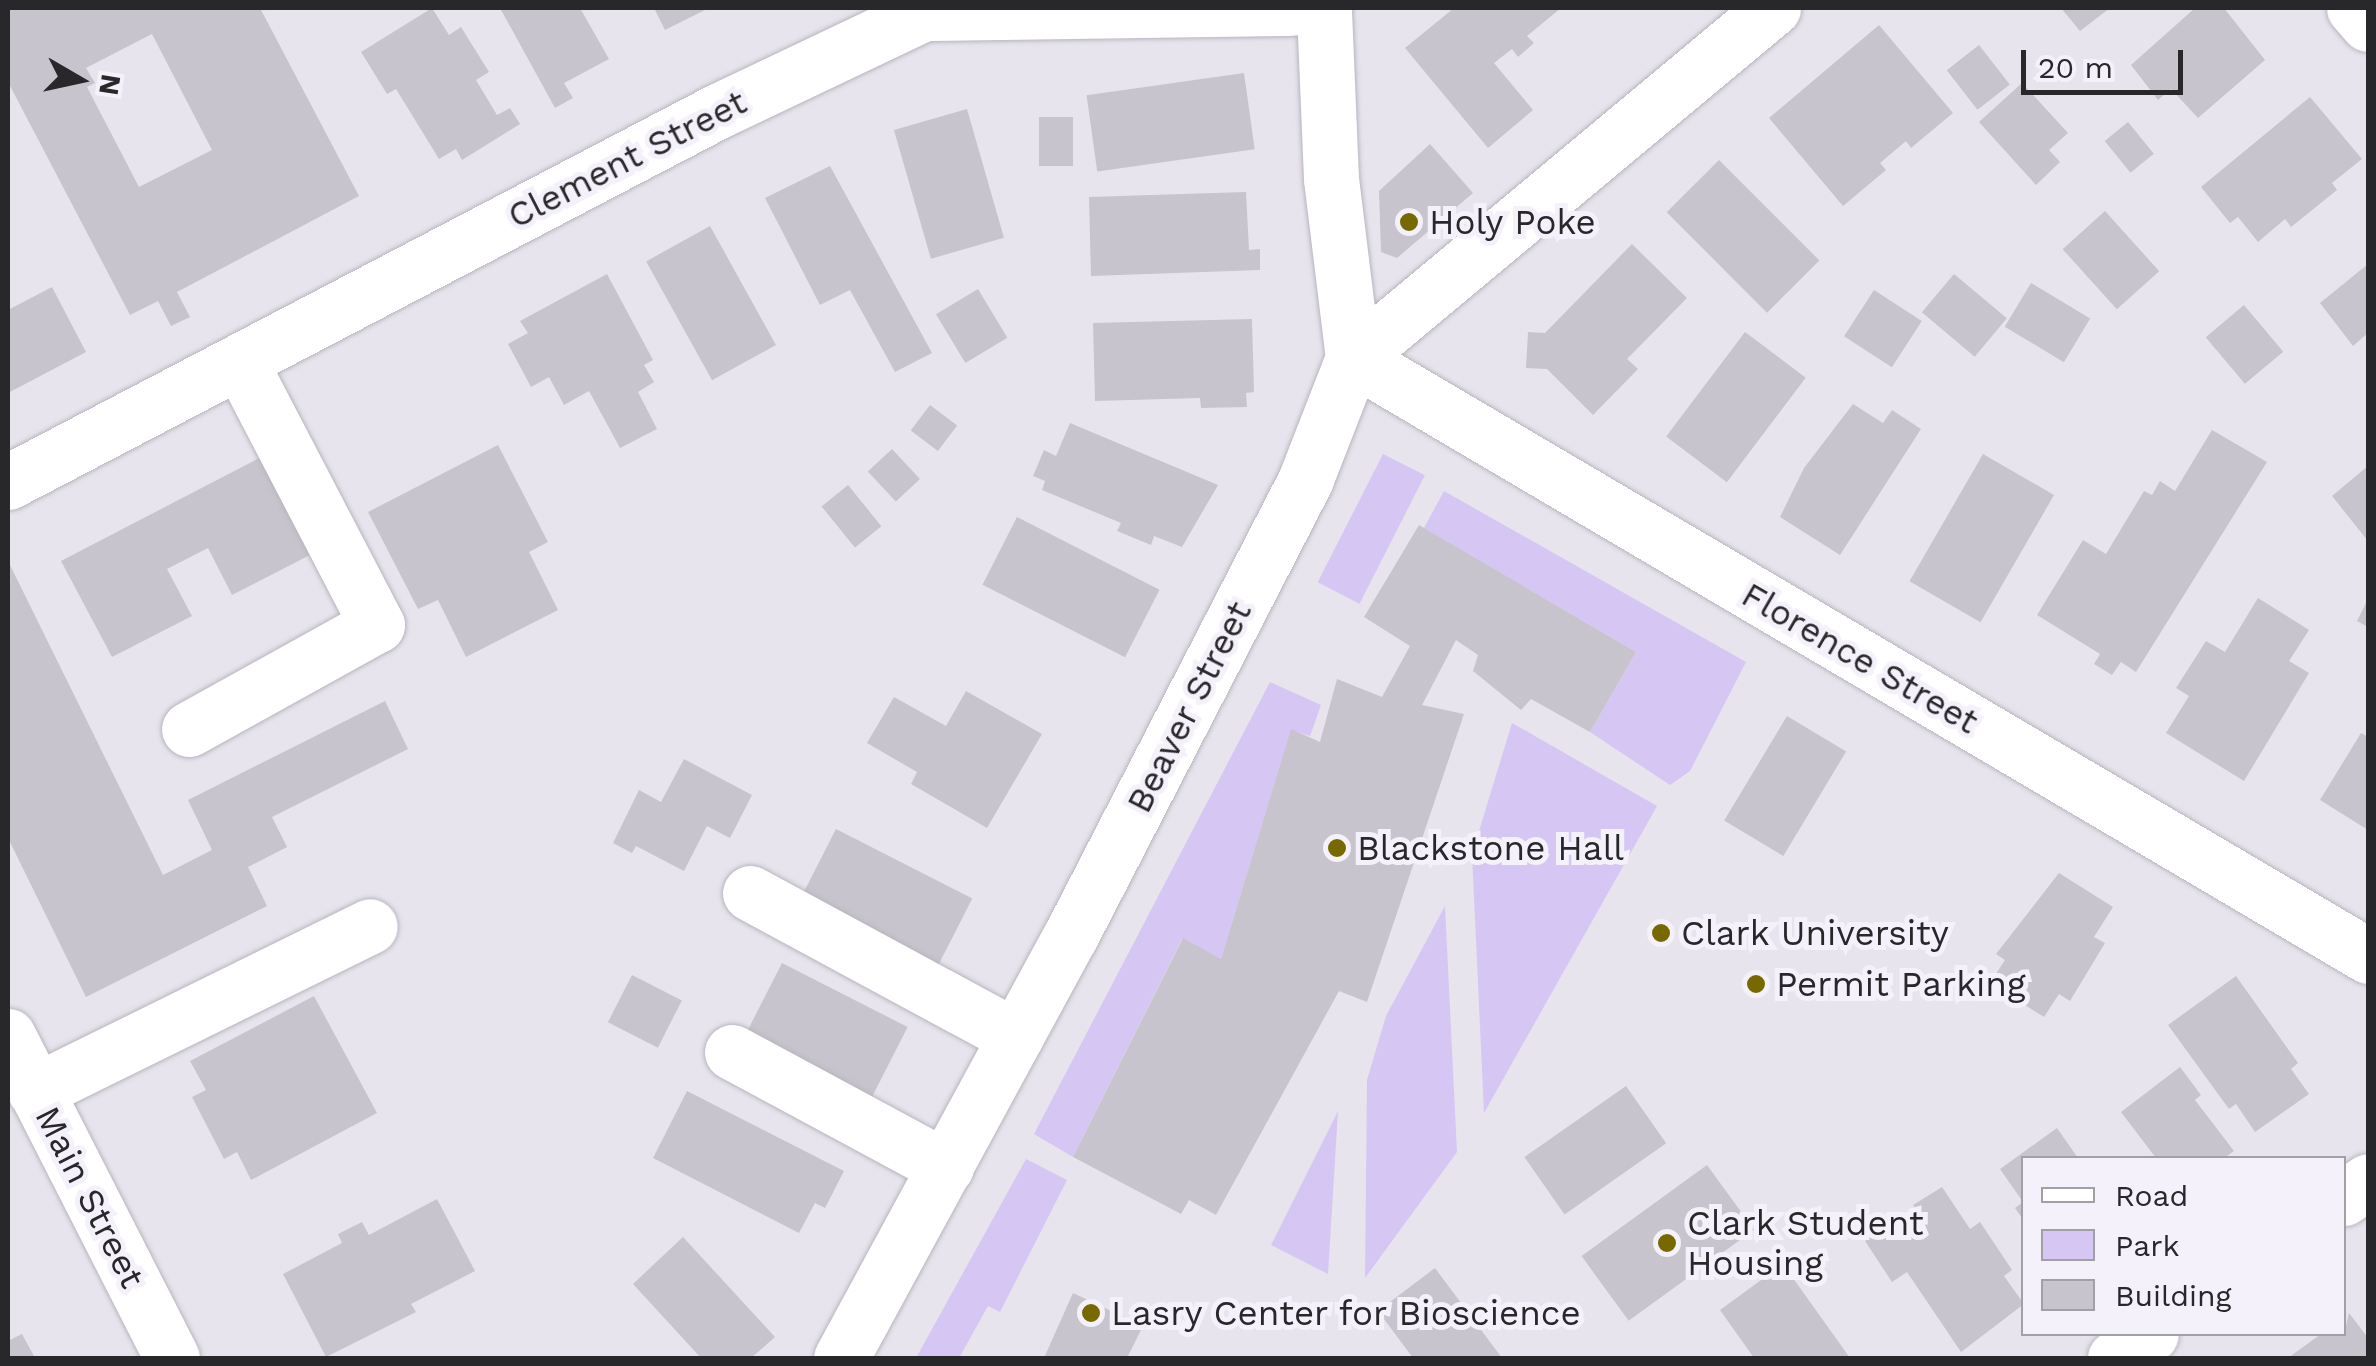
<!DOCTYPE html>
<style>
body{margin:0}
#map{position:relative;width:2376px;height:1366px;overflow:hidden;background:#e7e4ed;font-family:"Work Sans",sans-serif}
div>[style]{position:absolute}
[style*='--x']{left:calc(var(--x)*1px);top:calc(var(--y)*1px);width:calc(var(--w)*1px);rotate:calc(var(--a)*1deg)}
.green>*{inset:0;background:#d6c6f4;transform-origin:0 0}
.building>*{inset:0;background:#c7c4cd;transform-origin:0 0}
.roads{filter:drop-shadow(0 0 2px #b8b5be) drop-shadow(0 0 2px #b8b5be)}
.minor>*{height:55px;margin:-27.5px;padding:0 27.5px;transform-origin:27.5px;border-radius:27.5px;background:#fff}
.major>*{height:55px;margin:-27.5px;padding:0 27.5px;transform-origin:27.5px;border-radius:27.5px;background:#fff}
.dots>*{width:28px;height:28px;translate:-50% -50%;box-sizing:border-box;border:5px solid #f4f1fa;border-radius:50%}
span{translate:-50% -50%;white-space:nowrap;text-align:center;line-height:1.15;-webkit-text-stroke:10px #f4f1fa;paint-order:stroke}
.street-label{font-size:35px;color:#28272a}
.poi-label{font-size:35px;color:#28272a}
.left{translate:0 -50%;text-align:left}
.frame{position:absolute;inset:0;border:10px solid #28272a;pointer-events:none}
.legend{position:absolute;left:2021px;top:1156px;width:325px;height:180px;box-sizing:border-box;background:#f4f1fa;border:2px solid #a2a0a7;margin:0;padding:12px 18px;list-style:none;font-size:30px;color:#28272a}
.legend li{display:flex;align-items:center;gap:20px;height:50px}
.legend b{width:50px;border:2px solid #a2a0a7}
.north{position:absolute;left:30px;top:30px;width:100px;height:100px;-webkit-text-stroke:8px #f4f1fa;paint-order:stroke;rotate:99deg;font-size:28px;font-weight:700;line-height:40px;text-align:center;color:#28272a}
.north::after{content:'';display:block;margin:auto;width:35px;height:45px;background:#28272a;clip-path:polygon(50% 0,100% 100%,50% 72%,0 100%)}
.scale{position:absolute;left:2021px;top:50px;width:162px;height:45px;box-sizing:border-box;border:5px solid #28272a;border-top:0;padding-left:12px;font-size:30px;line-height:35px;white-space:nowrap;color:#28272a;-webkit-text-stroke:8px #f4f1fa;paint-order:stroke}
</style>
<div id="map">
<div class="green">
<div style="left:1383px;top:454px;width:47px;height:144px;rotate:27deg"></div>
<div style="clip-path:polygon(1444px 491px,1746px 662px,1690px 771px,1670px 785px,1590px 732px,1636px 652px,1424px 528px)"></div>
<div style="clip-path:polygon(1270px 682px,1321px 705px,1310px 736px,1291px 730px,1221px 959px,1182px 939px,1073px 1157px,1034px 1134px)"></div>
<div style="clip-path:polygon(1512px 723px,1657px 806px,1484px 1113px,1472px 854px)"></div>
<div style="clip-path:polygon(1445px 906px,1457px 1152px,1365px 1278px,1367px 1080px,1386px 1016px)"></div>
<div style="clip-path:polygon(1338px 1111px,1328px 1274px,1271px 1245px)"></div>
<div style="clip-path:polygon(1026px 1159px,1067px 1180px,1000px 1312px,988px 1306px,959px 1358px,916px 1358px)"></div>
</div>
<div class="building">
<div style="clip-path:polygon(evenodd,8px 8px,260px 8px,359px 196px,177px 292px,190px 317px,171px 326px,158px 301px,130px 315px,8px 82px,8px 8px,152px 34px,212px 150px,139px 187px,87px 87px,95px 83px,86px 68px,152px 34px)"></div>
<div style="clip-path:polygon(432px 8px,449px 35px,461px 27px,489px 72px,476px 80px,497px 115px,510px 108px,520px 124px,462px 160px,456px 149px,439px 159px,396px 89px,387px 94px,361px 52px)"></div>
<div style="clip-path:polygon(500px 8px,580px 8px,609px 59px,564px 83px,573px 98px,555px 108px)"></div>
<div style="clip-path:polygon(654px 8px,709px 8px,665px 30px)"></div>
<div style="clip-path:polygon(1454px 8px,1561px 8px,1527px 36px,1534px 43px,1518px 57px,1512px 49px,1494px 63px,1533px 110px,1488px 148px,1405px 48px)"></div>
<div style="clip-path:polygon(2061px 8px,2110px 8px,2080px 31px)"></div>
<div style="clip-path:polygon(2195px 8px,2224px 8px,2265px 60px,2198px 118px,2171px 89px,2158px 100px,2131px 65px)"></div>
<div style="clip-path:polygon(1879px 25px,1953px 113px,1911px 148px,1906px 141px,1880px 163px,1886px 170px,1843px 206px,1769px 118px)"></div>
<div style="left:1979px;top:45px;width:50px;height:41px;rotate:52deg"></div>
<div style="left:1244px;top:73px;width:77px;height:159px;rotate:82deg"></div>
<div style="clip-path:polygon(2022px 83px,2068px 133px,2049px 150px,2060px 162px,2036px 185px,1979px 122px)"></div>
<div style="clip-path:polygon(2310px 97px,2362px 159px,2332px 183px,2337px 190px,2291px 227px,2285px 219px,2258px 242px,2238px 217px,2230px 223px,2201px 187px)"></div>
<div style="left:967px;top:109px;width:134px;height:76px;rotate:74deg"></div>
<div style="left:1039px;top:117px;width:34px;height:49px"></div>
<div style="left:2128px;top:122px;width:41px;height:30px;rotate:51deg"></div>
<div style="clip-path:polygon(1430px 144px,1473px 193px,1397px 258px,1381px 252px,1379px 191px)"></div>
<div style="left:1719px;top:160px;width:142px;height:74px;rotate:45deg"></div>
<div style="clip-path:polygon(830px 166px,932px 353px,895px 372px,850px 290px,820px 305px,765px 198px)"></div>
<div style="clip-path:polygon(1246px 192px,1249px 250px,1260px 249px,1260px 270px,1091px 276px,1089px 197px)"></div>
<div style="left:2105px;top:211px;width:81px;height:57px;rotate:48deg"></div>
<div style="left:710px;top:226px;width:136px;height:73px;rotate:61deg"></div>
<div style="clip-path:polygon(1632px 244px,1687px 298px,1627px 359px,1638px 369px,1593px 415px,1547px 369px,1526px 368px,1528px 332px,1545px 333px)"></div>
<div style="clip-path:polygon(2368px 264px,2368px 333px,2353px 346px,2320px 303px)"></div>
<div style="clip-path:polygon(607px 274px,653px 360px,644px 365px,654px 382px,638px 392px,657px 429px,620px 448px,589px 391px,564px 405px,549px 377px,531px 387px,508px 344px,528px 333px,520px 321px)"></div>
<div style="left:1954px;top:274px;width:69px;height:50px;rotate:40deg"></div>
<div style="left:2031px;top:283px;width:69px;height:51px;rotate:31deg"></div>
<div style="clip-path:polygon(52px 287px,86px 352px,8px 393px,8px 310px)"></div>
<div style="left:978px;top:289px;width:57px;height:49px;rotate:59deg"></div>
<div style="left:1874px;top:290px;width:57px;height:55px;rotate:33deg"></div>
<div style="left:2244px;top:305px;width:61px;height:50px;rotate:50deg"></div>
<div style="clip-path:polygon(1252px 319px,1254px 392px,1246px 393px,1247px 407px,1201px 408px,1200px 398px,1095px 401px,1093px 323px)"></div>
<div style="left:1745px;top:332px;width:76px;height:131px;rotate:37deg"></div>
<div style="clip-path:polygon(1853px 404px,1883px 423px,1892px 410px,1921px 429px,1840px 555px,1780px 517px,1804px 468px)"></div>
<div style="left:930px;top:405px;width:34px;height:32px;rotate:37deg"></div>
<div style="clip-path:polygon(1070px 423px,1218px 485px,1182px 547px,1154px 536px,1151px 545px,1117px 531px,1121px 523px,1042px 490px,1045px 481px,1033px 476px,1044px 450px,1056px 456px)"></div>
<div style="clip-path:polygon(2212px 430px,2267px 462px,2136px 672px,2121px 662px,2112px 675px,2094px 664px,2100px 654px,2037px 615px,2083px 540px,2106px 554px,2144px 491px,2152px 495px,2160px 481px,2175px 491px)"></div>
<div style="clip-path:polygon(498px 445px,548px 542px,529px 552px,558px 610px,466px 657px,438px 600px,418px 609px,368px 512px)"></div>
<div style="left:892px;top:449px;width:41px;height:33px;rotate:47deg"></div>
<div style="left:1983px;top:454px;width:82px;height:147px;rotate:30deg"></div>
<div style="clip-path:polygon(263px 456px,314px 553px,232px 595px,208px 548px,167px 569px,192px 616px,112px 657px,61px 561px)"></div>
<div style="clip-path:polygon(2368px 466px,2368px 541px,2332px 496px)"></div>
<div style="left:848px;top:485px;width:53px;height:34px;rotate:51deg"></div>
<div style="left:1017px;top:517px;width:160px;height:76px;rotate:27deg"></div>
<div style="clip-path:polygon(1419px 525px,1636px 652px,1590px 732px,1531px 699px,1521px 710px,1473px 671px,1478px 655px,1456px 640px,1422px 705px,1464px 714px,1367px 1002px,1339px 991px,1216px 1215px,1189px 1200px,1181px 1214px,1073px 1157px,1183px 938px,1221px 959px,1291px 729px,1320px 742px,1337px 679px,1382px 697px,1410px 646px,1364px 617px)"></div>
<div style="clip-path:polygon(8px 561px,163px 875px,212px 850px,188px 800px,385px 701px,408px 749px,272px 817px,287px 847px,248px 867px,267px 906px,86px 997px,8px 838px)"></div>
<div style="clip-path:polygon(2258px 598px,2309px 630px,2289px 661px,2309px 673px,2244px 781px,2166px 733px,2189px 696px,2176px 688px,2206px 641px,2225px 652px)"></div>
<div style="clip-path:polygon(2368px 599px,2368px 627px,2357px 621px)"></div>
<div style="clip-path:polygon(966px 691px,1042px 734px,987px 828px,911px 784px,917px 772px,867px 743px,894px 697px,946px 726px)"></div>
<div style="left:1787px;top:716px;width:69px;height:122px;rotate:31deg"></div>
<div style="clip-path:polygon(2361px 733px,2368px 737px,2368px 830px,2320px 800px)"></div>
<div style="clip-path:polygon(684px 759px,752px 795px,730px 838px,707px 826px,684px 871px,636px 846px,632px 853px,613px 843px,639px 790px,661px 802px)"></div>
<div style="left:836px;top:829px;width:153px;height:77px;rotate:27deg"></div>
<div style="clip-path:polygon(2059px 873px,2113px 907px,2094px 937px,2105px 943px,2070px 1001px,2059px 994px,2044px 1017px,1990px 983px,2005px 960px,1996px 954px)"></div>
<div style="left:782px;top:963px;width:141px;height:78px;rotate:27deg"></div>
<div style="left:632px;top:975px;width:56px;height:53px;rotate:27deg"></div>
<div style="clip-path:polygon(2236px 976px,2298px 1063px,2291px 1069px,2309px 1094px,2255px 1132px,2236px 1104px,2229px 1109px,2168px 1025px)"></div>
<div style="clip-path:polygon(314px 996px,377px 1113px,251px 1180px,237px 1152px,224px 1159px,192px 1097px,206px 1090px,190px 1061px)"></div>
<div style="clip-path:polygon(2180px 1067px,2201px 1095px,2195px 1100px,2234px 1151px,2224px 1158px,2156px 1158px,2121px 1112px)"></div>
<div style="left:1626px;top:1086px;width:70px;height:124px;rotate:55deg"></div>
<div style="clip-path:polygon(687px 1091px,844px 1171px,825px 1208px,815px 1203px,799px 1233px,653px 1158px)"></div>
<div style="clip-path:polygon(2057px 1128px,2078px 1158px,2024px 1158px,2024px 1221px,2015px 1208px,2023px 1202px,2000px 1169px)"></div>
<div style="left:1707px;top:1165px;width:80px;height:155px;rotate:54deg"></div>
<div style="clip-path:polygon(1942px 1187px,1970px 1229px,1980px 1222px,2012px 1270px,2004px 1276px,2024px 1304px,1961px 1352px,1907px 1272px,1892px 1282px,1865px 1241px,1889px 1224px,1895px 1232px,1920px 1215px,1913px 1205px)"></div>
<div style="clip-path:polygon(437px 1199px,475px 1271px,411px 1304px,416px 1312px,326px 1357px,283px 1274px,342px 1243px,338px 1234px,362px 1222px,369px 1235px)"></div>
<div style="clip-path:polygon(683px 1237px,775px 1337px,751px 1358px,701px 1358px,633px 1284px)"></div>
<div style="clip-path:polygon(1783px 1264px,1850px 1358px,1754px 1358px,1720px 1310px)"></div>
<div style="clip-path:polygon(1435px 1268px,1502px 1358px,1413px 1358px,1378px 1311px)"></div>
<div style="clip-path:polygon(1073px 1293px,1143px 1326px,1127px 1358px,1044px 1358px)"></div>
<div style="clip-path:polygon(2349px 1313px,2368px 1338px,2368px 1358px,2288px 1358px,2321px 1334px,2344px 1334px)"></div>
<div style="clip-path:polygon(22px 1334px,35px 1358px,8px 1358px,8px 1341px)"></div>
</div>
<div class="roads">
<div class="minor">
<div style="--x:1773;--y:8;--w:547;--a:140.19"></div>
<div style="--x:1353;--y:358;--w:1178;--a:30.5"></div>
<div style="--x:2354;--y:8;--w:21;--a:49"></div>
<div style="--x:8;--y:482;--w:803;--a:-27.59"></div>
<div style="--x:720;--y:110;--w:226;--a:-25.4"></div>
<div style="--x:924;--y:13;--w:367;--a:-0.8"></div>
<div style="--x:189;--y:729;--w:215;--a:-29"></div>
<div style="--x:377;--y:625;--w:294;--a:-117.5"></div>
<div style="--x:750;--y:893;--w:302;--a:28.4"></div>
<div style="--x:732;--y:1052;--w:243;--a:28.3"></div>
<div style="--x:35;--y:1091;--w:373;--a:-26.2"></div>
<div style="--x:2344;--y:1198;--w:29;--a:-35"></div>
<div style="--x:841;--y:1358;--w:481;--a:-61.5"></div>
<div style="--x:1071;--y:935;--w:511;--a:-62.73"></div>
<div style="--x:1305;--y:481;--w:132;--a:-68.7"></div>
<div style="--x:1353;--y:358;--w:181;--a:-97"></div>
<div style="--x:1331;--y:178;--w:170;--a:-92.4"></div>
<div style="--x:2115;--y:1358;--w:43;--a:-33.7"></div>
</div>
<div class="major">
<div style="--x:8;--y:1036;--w:361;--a:63"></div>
</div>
</div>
<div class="dots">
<div style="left:1409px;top:222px;background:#776900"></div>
<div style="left:1337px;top:848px;background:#776900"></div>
<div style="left:1661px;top:933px;background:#776900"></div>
<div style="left:1756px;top:984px;background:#776900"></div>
<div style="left:1667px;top:1243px;background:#776900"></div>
<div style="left:1091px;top:1313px;background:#776900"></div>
</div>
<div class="street-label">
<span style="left:627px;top:159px;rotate:-27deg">Clement Street</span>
<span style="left:1860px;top:658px;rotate:30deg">Florence Street</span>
<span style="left:1189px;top:707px;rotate:-63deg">Beaver Street</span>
<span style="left:90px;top:1197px;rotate:63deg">Main Street</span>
</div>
<div class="poi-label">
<span class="left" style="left:1429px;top:222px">Holy Poke</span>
<span class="left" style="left:1357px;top:848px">Blackstone Hall</span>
<span class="left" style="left:1681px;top:933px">Clark University</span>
<span class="left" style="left:1776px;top:984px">Permit Parking</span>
<span class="left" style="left:1687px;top:1243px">Clark Student<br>Housing</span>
<span class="left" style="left:1111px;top:1313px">Lasry Center for Bioscience</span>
</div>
<div class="frame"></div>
<ul class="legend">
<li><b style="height:12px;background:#fff"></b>Road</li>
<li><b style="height:28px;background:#d6c6f4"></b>Park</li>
<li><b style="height:28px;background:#c7c4cd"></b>Building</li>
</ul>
<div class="north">N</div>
<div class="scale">20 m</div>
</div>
